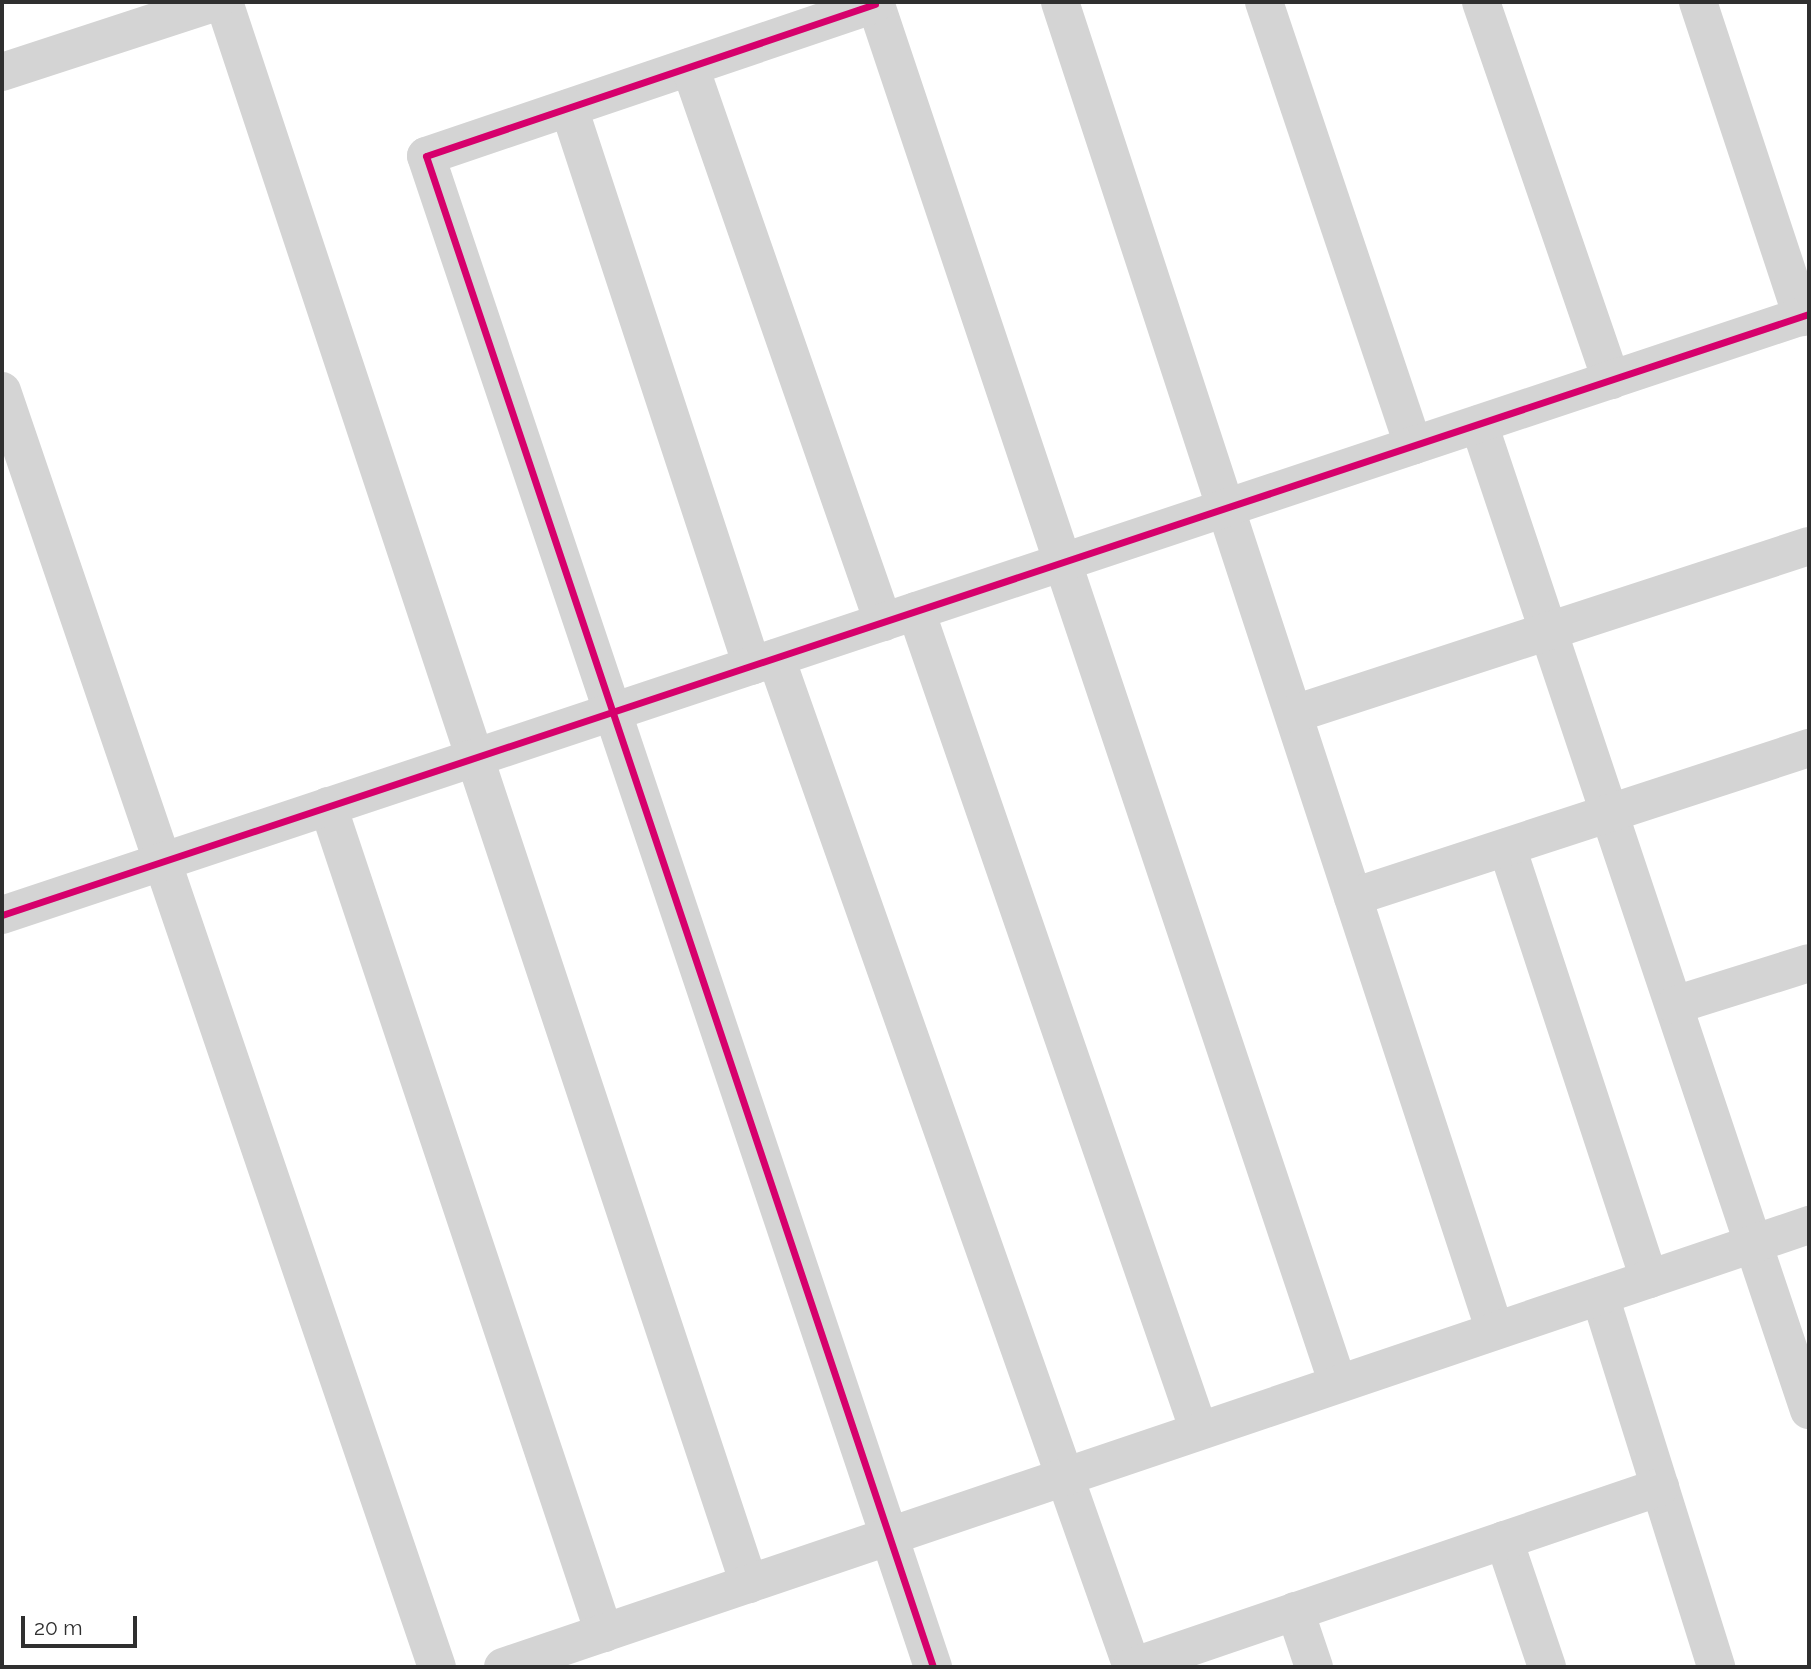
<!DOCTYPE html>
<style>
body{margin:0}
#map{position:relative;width:1811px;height:1669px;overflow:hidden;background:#fff;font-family:Raleway,sans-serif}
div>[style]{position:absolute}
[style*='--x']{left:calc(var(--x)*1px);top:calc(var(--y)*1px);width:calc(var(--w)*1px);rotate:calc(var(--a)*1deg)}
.minor>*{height:38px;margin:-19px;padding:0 19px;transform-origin:19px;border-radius:19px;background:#d4d4d4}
.cycleway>*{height:7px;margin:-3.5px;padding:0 3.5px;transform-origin:3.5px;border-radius:3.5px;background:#d6006c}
span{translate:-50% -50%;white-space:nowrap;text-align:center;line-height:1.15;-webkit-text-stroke:7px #fff;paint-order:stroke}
.frame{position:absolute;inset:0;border:4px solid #2f2f2f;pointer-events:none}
.scale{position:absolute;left:21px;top:1616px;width:116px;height:32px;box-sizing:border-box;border:4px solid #2f2f2f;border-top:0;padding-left:9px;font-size:21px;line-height:24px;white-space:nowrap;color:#2f2f2f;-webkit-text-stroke:5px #fff;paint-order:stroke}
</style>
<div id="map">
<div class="minor">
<div style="--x:224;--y:2;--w:1667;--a:71.64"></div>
<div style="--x:875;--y:2;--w:1457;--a:71.48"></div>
<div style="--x:1060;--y:2;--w:1398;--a:71.88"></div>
<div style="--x:1264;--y:2;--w:468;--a:71.4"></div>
<div style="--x:1481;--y:2;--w:400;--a:71"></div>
<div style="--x:1698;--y:2;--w:332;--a:71.7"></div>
<div style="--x:875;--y:4;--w:474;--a:161.3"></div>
<div style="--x:426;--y:156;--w:1594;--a:71.45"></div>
<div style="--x:690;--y:67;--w:588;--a:70.82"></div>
<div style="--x:2;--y:72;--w:225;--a:-18.1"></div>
<div style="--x:569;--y:108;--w:587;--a:71.84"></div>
<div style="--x:2;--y:391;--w:1348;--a:71.18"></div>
<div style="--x:1479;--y:424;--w:1040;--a:71.5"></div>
<div style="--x:916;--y:611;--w:867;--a:70.96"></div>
<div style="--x:776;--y:658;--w:1070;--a:70.57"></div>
<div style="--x:1294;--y:714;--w:542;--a:-18.07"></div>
<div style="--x:328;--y:806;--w:872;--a:71.54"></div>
<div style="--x:1507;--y:847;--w:455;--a:71.8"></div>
<div style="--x:1353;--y:897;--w:480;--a:-18.1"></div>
<div style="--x:2;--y:915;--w:1904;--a:-18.4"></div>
<div style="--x:1675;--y:1005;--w:140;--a:-17.4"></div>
<div style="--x:1600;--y:1296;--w:389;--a:72.6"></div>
<div style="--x:1504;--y:1540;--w:134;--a:71.3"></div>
<div style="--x:1295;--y:1611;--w:59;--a:71.3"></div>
<div style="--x:503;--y:1667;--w:1379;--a:-18.7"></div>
<div style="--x:1132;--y:1667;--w:558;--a:-18.82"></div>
</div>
<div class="cycleway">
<div style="--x:875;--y:4;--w:474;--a:161.3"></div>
<div style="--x:426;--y:156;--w:1594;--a:71.45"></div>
<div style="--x:2;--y:915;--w:1904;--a:-18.4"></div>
</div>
<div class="frame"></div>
<div class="scale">20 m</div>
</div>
